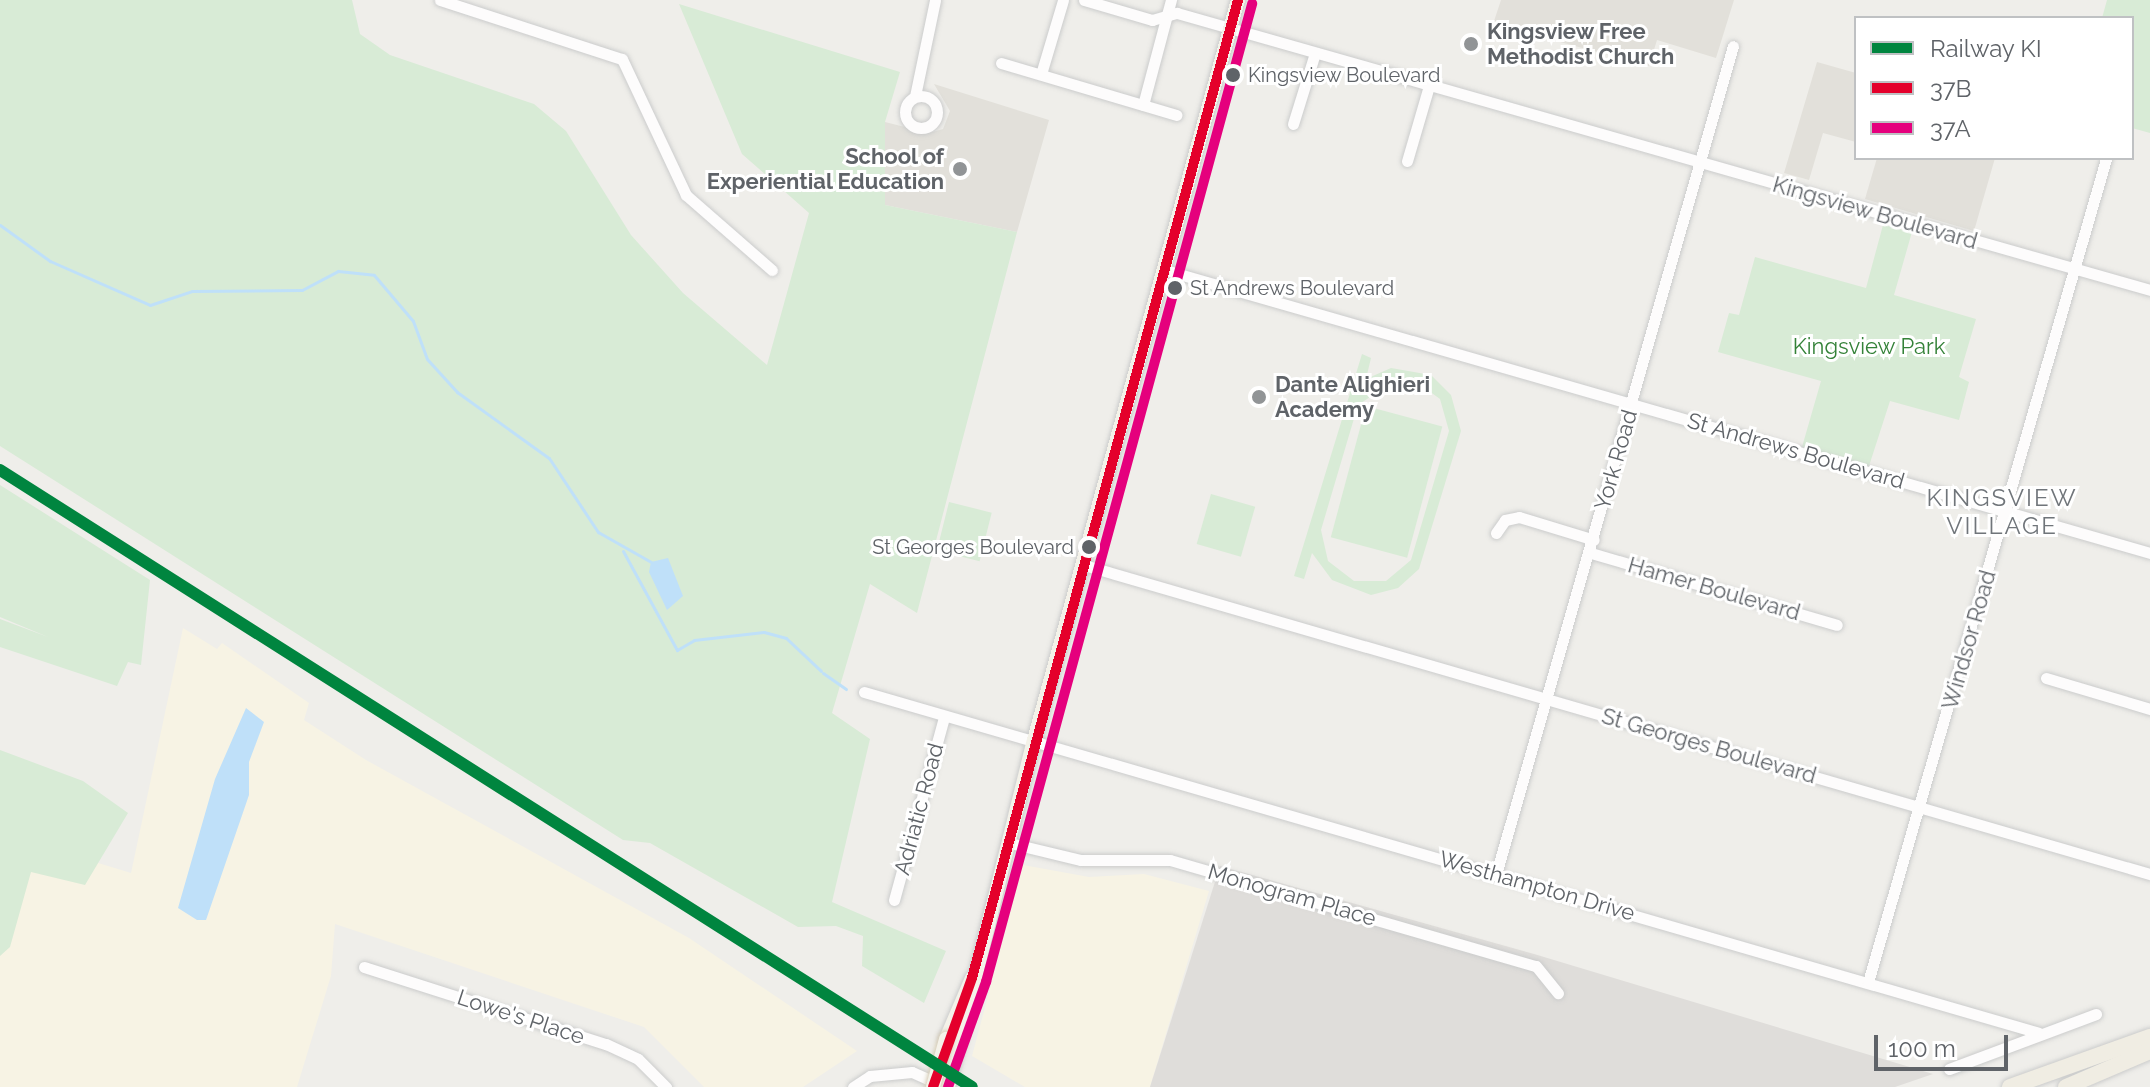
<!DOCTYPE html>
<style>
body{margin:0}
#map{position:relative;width:2150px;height:1087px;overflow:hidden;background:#efeeea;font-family:Raleway,sans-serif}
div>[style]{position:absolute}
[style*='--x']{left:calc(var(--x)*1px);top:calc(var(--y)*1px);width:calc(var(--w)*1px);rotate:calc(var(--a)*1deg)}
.commercial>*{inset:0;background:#f7f3e4}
.industrial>*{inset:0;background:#dfddda}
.education>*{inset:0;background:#e2e0da}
.green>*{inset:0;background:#d8ebd6;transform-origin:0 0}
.water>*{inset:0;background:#bfe0f9}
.stream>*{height:3px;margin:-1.5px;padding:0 1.5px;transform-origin:1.5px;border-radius:1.5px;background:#bfe0f9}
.roads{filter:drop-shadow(0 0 2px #cbcccc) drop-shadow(0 0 2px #cbcccc)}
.minor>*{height:11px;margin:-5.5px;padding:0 5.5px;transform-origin:5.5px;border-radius:5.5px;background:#fdfcfc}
.minor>.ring{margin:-5.5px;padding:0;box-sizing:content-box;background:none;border:11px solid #fdfcfc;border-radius:50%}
.major>*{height:14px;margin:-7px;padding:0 7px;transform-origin:7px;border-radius:7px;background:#f4f2e9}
.highway>*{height:16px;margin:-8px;padding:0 8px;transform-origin:8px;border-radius:8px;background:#f0ede3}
.bridges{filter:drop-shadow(0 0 2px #d7ceb8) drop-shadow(0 0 2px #d7ceb8)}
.major-bridge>*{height:14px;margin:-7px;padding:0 7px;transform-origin:7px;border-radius:7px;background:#f4f2e9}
.bus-1>*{height:10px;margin:-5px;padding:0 5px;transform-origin:5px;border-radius:5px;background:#e4002b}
.bus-2>*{height:10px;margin:-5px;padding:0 5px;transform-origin:5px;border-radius:5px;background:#e5007d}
.rail-1>*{height:12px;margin:-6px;padding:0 6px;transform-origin:6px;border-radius:6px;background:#00853f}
.dots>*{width:22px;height:22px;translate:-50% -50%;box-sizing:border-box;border:4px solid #fff;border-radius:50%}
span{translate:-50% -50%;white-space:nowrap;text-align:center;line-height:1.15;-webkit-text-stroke:6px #fff;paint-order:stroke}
.bus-label{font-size:20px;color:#5f6368}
.left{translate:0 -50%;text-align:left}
.right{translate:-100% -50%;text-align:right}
.poi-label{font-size:22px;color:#5f6368;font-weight:700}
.street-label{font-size:22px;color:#5f6368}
.park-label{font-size:22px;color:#348238}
.neighbourhood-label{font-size:24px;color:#70757a;letter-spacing:2px}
.legend{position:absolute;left:1854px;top:16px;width:280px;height:144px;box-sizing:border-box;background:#fff;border:2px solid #bfc1c3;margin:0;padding:10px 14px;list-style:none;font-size:24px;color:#5f6368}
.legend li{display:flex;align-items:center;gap:16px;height:40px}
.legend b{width:40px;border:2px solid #bfc1c3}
.scale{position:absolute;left:1874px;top:1035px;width:134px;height:36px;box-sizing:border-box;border:4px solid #5f6368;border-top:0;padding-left:10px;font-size:24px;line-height:28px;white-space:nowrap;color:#5f6368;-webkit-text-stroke:6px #fff;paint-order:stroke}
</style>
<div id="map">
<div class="commercial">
<div style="clip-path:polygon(183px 628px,217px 649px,222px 643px,309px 703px,304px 720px,366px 760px,689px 938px,857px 1051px,803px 1087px,704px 1087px,644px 1027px,335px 924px,331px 976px,297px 1087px,0 1087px,0 833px,131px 873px)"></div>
<div style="clip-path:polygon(1023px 865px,1089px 877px,1144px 874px,1209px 891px,1150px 1087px,1025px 1087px,972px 1056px)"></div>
</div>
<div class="industrial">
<div style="clip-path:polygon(1220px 866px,1534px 954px,1933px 1074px,1895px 1087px,1150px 1087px)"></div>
</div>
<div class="education">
<div style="clip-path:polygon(1501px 0,1734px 0,1716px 58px,1657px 40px,1649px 66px,1493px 24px)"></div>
<div style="clip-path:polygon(1817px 62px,1856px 73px,1856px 142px,1823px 133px,1809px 180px,1784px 173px)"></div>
<div style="clip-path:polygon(934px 84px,1049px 120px,1017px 232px,885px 205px,885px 122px,929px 133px,943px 129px,950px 111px)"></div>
<div style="clip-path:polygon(1877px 158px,1995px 158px,1974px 231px,1865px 199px)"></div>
</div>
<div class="green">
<div style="clip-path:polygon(0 0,352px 0,360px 34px,390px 55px,534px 104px,566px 131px,631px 235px,683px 293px,767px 365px,809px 213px,742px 154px,679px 4px,900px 72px,885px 122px,885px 205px,1017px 232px,917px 613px,870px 584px,832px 713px,870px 739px,832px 902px,946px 951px,924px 1003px,862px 966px,863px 936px,836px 926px,798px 927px,650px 843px,623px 840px,0 446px)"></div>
<div style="clip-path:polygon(2107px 0,2150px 0,2150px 133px,2132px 128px,2132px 18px,2102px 18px)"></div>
<div style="clip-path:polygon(1883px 225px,1912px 232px,1894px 295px,1976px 319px,1959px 377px,1969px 382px,1959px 420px,1890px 401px,1869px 466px,1802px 447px,1821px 381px,1718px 352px,1729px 313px,1739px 315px,1755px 257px,1866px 288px)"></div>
<div style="clip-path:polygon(evenodd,1362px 354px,1371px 358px,1366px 379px,1391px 368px,1431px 375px,1451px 395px,1461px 431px,1419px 569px,1398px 588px,1371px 595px,1332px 580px,1312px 553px,1304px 579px,1294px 576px,1362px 354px,1397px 379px,1414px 380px,1440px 399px,1449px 431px,1411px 560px,1386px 581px,1354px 581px,1328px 561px,1321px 530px,1358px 405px,1397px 379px)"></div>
<div style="left:1366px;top:406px;width:79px;height:136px;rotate:15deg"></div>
<div style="clip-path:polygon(0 485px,150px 580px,141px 665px,128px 662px,117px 686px,0 647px,0 619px,48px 637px,0 617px)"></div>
<div style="left:1211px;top:494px;width:46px;height:52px;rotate:16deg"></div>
<div style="left:949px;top:502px;width:44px;height:50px;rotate:14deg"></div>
<div style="clip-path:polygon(0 750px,83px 781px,128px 813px,85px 885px,31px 872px,10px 947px,0 956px)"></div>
</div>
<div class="water">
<div style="clip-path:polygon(668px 558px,683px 596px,667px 610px,649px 572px,651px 562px)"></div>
<div style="clip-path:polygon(246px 708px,264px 722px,249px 762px,249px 795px,206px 920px,197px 920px,178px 908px,215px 779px)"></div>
</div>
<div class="stream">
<div style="--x:0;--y:225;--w:62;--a:35.8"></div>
<div style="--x:50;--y:261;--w:109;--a:23.7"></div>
<div style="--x:150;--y:305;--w:44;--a:-18.4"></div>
<div style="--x:192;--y:291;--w:110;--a:-0.5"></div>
<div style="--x:302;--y:290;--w:41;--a:-27.8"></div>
<div style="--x:338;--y:271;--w:36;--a:6"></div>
<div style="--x:374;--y:275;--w:60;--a:49.7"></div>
<div style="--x:413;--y:321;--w:40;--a:69.8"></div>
<div style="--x:427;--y:359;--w:45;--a:47.7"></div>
<div style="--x:457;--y:392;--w:113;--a:35.7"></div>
<div style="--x:549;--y:458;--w:89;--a:56.5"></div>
<div style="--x:598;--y:532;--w:61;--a:29.5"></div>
<div style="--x:623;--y:551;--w:113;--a:61.4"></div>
<div style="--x:677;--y:650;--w:20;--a:-30"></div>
<div style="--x:694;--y:640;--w:70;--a:-6.5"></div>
<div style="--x:764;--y:632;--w:23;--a:15"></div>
<div style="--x:786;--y:638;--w:48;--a:43.3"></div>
<div style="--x:823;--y:673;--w:28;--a:35"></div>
</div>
<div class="roads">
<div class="minor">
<div style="--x:440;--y:0;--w:191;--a:18"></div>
<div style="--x:622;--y:59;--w:150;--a:64.8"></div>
<div style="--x:686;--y:195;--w:114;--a:41.1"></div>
<div style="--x:1084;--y:0;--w:71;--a:16.4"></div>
<div style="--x:1152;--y:20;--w:26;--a:-16"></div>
<div style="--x:1177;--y:13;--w:1012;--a:15.89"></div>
<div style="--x:1001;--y:63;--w:183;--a:16.5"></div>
<div style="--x:1041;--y:74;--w:77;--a:-73.4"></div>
<div class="ring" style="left:905px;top:96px;width:21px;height:21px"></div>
<div style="--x:915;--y:96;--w:98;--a:-78.2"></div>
<div style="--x:1143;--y:105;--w:109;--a:-75.1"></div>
<div style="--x:1293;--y:124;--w:74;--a:-72.8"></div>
<div style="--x:1407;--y:161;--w:78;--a:-73.7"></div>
<div style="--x:1165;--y:270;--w:1025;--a:16.03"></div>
<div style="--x:1496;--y:533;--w:16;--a:-55"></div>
<div style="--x:1505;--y:520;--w:14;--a:-12"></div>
<div style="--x:1519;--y:517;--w:78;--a:17"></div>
<div style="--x:1591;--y:553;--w:256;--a:16.3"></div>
<div style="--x:1084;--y:565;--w:1110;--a:16.17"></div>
<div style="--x:2046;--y:678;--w:109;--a:16.6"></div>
<div style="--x:864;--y:692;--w:1223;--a:16.18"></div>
<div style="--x:1010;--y:843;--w:73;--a:13.5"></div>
<div style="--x:1081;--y:860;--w:89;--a:0"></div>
<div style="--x:1170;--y:860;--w:381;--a:16.2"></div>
<div style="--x:1536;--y:966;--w:35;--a:51"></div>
<div style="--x:1496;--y:874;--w:861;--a:-74.03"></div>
<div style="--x:894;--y:900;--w:190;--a:-74.7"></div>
<div style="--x:364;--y:967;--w:254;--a:17.7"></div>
<div style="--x:606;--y:1044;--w:35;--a:25"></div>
<div style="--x:638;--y:1059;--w:40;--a:45"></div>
<div style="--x:1868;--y:982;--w:857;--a:-73.87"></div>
<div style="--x:1949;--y:1069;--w:157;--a:-20.5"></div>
<div style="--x:853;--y:1087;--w:20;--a:-33"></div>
<div style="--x:870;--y:1076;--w:42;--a:-5.4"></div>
<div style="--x:912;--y:1072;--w:36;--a:24"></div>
</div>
<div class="major">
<div style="--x:946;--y:1039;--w:66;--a:-66.9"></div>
<div style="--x:948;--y:1087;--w:357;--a:-76.1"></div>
<div style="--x:1034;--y:740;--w:768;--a:-74.59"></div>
</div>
<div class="highway">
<div style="--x:2010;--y:1087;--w:149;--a:-19.7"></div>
<div style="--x:2066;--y:1087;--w:91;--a:-23.2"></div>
</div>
</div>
<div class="bridges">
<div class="major-bridge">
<div style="--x:933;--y:1087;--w:50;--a:-74.8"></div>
</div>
</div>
<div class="bus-1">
<div style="--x:933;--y:1087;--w:116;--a:-70.3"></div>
<div style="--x:972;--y:978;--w:1014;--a:-74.78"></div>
</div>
<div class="bus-2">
<div style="--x:948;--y:1087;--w:112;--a:-70.1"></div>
<div style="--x:986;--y:982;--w:1014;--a:-74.78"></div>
</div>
<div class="rail-1">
<div style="--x:0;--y:470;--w:1151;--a:32.41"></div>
</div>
<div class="dots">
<div style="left:1471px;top:44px;background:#919496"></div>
<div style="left:1233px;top:75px;background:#5f6368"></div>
<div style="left:960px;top:169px;background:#919496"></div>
<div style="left:1175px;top:288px;background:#5f6368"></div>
<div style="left:1259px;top:397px;background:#919496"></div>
<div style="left:1089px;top:547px;background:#5f6368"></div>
</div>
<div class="bus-label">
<span class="left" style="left:1248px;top:75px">Kingsview Boulevard</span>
<span class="left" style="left:1190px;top:288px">St Andrews Boulevard</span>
<span class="right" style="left:1074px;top:547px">St Georges Boulevard</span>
</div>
<div class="poi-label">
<span class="left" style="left:1487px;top:44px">Kingsview Free<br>Methodist Church</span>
<span class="right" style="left:944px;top:169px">School of<br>Experiential Education</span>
<span class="left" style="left:1275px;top:397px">Dante Alighieri<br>Academy</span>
</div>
<div class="street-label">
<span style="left:1875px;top:213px;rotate:16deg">Kingsview Boulevard</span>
<span style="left:1796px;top:451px;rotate:16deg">St Andrews Boulevard</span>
<span style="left:1616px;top:460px;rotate:-74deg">York Road</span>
<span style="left:1714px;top:589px;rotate:16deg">Hamer Boulevard</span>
<span style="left:1969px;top:640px;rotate:-74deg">Windsor Road</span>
<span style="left:1709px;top:746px;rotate:16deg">St Georges Boulevard</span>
<span style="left:919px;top:809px;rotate:-75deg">Adriatic Road</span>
<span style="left:1537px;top:886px;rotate:16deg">Westhampton Drive</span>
<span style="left:1292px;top:895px;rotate:16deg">Monogram Place</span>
<span style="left:521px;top:1017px;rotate:18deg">Lowe's Place</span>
</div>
<div class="park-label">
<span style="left:1869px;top:347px">Kingsview Park</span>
</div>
<div class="neighbourhood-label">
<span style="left:2002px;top:512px">KINGSVIEW<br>VILLAGE</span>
</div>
<ul class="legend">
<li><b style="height:10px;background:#00853f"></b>Railway KI</li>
<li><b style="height:10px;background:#e4002b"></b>37B</li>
<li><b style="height:10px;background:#e5007d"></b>37A</li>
</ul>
<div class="scale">100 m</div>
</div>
